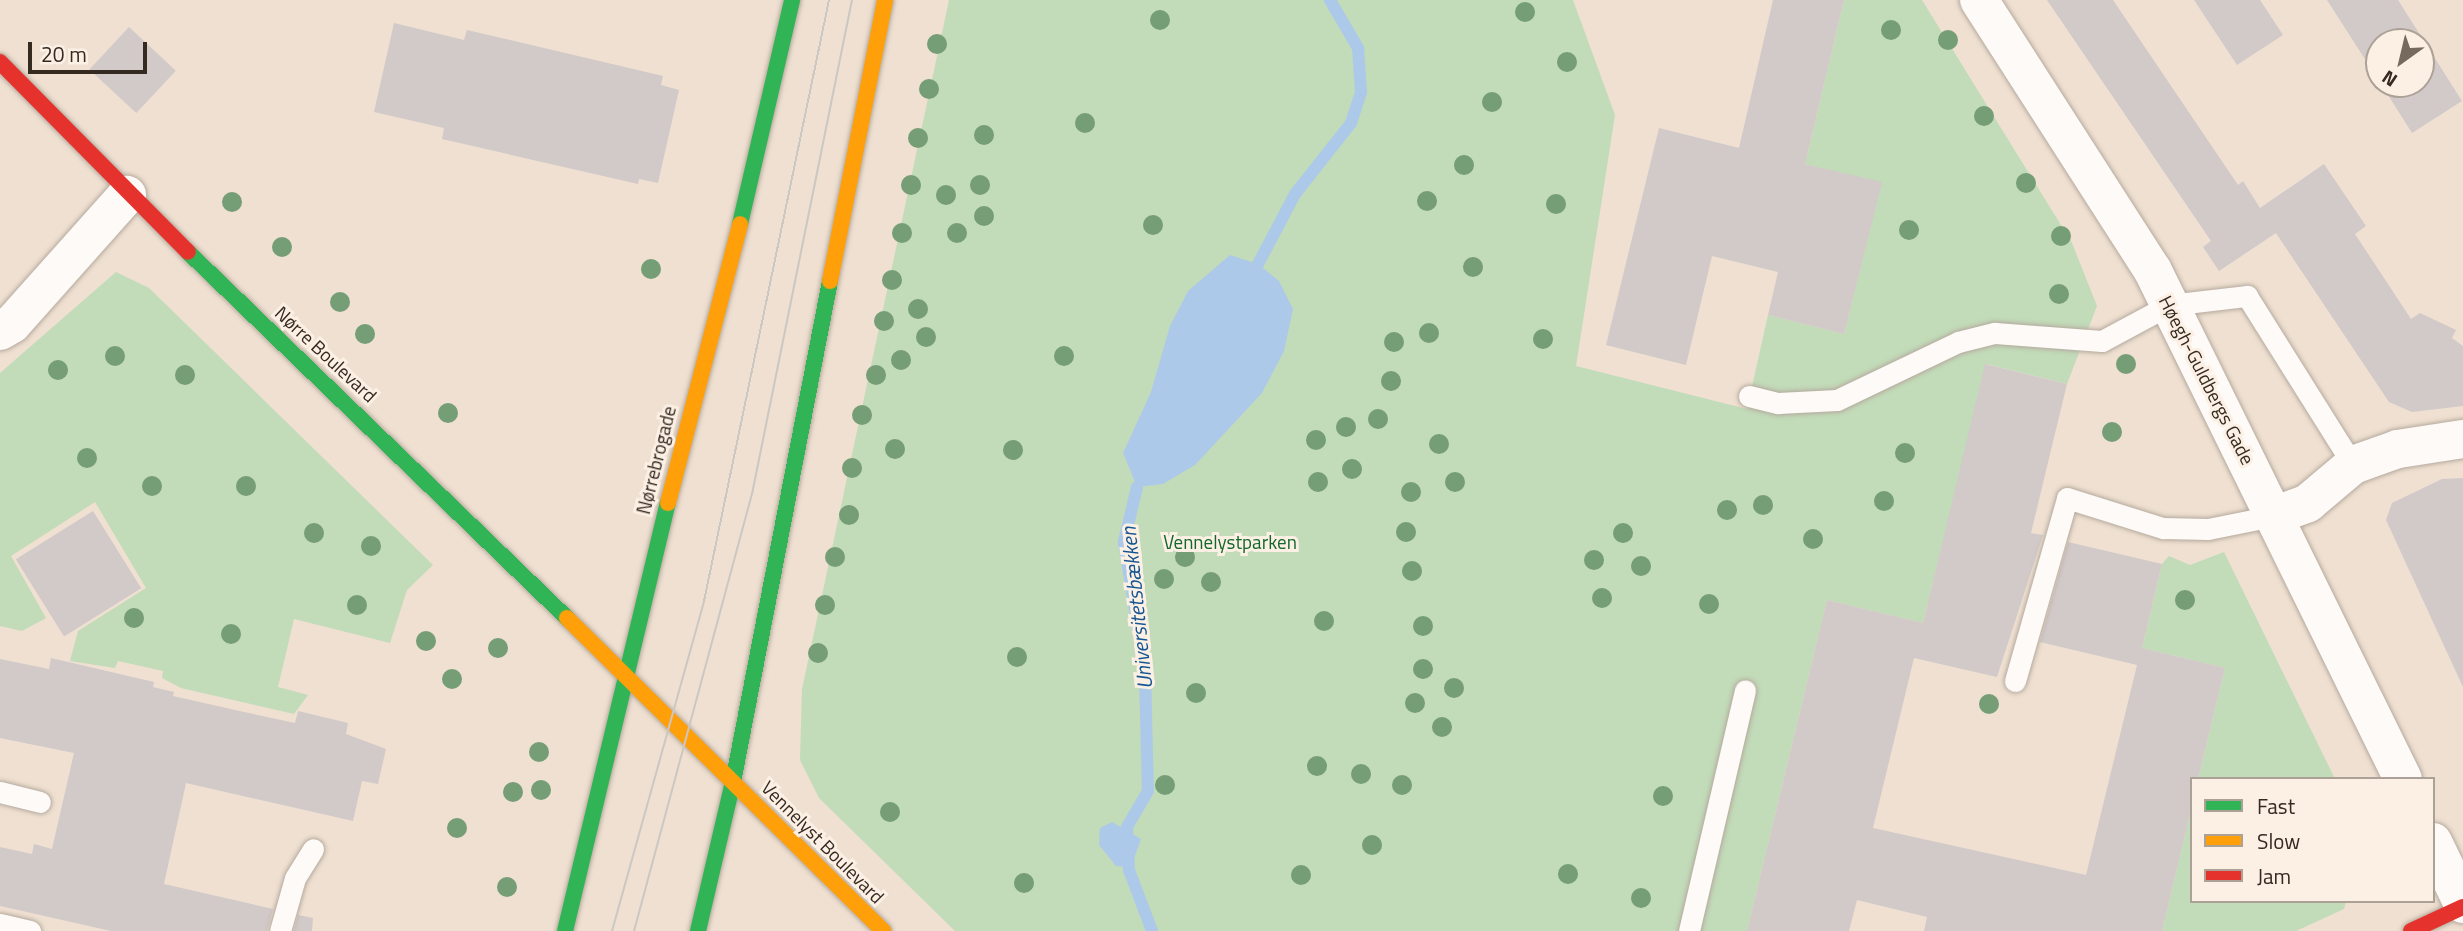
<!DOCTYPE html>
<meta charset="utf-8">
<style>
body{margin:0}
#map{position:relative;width:2463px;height:931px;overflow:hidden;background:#efe0d1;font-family:"Titillium Web",sans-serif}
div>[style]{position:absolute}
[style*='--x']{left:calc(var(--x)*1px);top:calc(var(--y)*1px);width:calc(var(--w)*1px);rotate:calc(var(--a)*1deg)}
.green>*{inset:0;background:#c2dbb9}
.water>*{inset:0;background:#adc9ea}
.stream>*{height:12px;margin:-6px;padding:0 6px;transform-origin:6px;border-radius:6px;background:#adc9ea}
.building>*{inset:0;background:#d2c9c9;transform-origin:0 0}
.roads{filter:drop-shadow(0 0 2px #b5aa9e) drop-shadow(0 0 2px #b5aa9e)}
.lane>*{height:21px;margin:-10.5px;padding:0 10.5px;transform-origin:10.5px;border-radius:10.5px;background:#fdfaf8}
.street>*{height:38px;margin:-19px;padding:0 19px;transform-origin:19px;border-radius:19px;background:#fdfaf8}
.fast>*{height:16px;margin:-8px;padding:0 8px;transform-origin:8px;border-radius:8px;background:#30b455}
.slow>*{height:16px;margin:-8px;padding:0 8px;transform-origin:8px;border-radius:8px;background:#ff9f0a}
.jam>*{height:16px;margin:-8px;padding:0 8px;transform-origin:8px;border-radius:8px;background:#e5322d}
.tram>*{height:2px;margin:-1px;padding:0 1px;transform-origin:1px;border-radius:1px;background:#cbc7c3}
.trees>*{width:20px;height:20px;margin:-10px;border-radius:50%;background:#759d76}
span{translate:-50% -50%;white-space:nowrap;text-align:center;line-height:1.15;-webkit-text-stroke:6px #fcf0e5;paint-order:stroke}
.street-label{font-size:19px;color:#342a1f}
.park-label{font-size:19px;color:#11672c}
.water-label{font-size:21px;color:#145493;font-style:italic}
.legend{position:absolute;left:2190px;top:777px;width:245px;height:126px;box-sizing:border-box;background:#fcf0e5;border:2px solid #aca196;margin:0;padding:9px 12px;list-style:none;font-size:21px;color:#342a1f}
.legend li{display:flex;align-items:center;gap:14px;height:35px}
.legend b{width:35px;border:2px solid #aca196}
.north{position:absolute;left:2365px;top:28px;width:70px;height:70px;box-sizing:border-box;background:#fcf0e5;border:2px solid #aca196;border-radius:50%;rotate:214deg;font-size:19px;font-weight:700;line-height:28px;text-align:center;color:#342a1f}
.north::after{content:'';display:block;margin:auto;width:24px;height:32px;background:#756a5d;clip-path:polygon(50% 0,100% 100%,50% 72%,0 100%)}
.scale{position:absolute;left:28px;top:42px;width:119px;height:32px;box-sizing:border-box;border:4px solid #342a1f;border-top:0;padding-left:9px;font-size:21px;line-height:24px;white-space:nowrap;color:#342a1f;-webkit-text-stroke:5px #fcf0e5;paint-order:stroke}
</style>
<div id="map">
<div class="green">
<div style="clip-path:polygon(949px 0,1573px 0,1615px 115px,1576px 366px,1747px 409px,1768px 315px,1844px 334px,1881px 183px,1805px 164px,1844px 0,1922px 0,2072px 243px,2097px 306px,2067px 384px,1986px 364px,1923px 623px,1827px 600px,1747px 931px,955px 931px,819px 798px,800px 760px,802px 689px)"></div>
<div style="clip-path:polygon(116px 272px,149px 288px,433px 565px,407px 590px,390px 643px,294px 619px,278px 687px,308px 695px,294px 714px,181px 688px,162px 678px,163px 671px,118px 661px,115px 668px,70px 661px,78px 631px,146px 588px,95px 502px,11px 556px,46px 618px,22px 631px,0 626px,0 373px)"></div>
<div style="clip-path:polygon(2224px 552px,2335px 779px,2198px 779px,2225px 668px,2142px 648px,2162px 564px,2169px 556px,2190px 565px)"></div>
<div style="clip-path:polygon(2192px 806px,2192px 901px,2346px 901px,2344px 909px,2296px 931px,2162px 931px)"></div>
</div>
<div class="water">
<div style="clip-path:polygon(1230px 255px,1258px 264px,1279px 281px,1293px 309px,1284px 351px,1262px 393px,1195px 465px,1163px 484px,1137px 487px,1123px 453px,1151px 392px,1170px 326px,1188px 291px)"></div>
<div style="clip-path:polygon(1112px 822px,1141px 839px,1131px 867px,1116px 866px,1099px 845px,1100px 828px)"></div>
</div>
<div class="stream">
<div style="--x:1258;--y:264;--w:79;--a:-62.1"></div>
<div style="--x:1295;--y:194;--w:90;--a:-51.7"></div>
<div style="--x:1351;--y:123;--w:33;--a:-72"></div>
<div style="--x:1361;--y:92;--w:44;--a:-93.9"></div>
<div style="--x:1358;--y:48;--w:56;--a:-120.3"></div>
<div style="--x:1137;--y:487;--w:57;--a:103.3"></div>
<div style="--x:1124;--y:542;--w:132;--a:80.8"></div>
<div style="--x:1145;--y:672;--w:119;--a:88.6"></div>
<div style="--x:1148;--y:791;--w:42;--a:120.3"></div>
<div style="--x:1127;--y:827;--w:43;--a:87.3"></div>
<div style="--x:1129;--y:870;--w:65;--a:69.3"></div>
</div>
<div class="building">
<div style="clip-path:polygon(1773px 0,1844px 0,1805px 164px,1882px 182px,1844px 334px,1768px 315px,1778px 272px,1712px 256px,1686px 365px,1606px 345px,1659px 128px,1739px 148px)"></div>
<div style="clip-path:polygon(2047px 0,2113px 0,2238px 185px,2243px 181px,2260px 208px,2324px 164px,2366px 226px,2355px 234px,2411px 319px,2420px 313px,2456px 330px,2452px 338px,2463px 346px,2463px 406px,2412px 412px,2389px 402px,2276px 233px,2219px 271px,2203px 247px,2211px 241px)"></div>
<div style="clip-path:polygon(2194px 0,2260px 0,2283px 35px,2237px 65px)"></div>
<div style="clip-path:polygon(2327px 0,2398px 0,2462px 101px,2412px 133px,2381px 84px,2421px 84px,2421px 42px,2379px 42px,2379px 81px)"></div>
<div style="clip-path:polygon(394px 23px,464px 40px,467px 30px,663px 76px,661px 85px,679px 90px,658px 183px,639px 179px,638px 184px,442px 139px,444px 128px,374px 112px)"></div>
<div style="left:129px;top:27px;width:64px;height:58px;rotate:43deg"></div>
<div style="clip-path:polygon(1985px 364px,2067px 384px,2031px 533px,2043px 535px,1997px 677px,1914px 658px,1873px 828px,2086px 875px,2137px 665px,2040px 642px,2068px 542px,2162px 564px,2142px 648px,2225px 668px,2198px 779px,2192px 779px,2192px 806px,2162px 931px,1924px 931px,1927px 917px,1857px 900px,1849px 931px,1747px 931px,1827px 600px,1923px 623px)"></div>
<div style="clip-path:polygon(2463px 478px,2463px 687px,2386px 520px,2392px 503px,2442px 479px)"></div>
<div style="left:93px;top:511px;width:91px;height:91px;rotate:58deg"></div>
<div style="clip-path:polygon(51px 658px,154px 682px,153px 687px,174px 692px,173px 696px,244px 712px,295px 723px,298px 711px,348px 723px,346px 734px,386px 749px,378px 784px,362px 781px,353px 821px,186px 783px,164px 884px,273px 909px,267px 931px,111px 931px,0 906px,0 847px,32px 854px,34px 844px,52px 849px,74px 753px,0 738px,0 659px,49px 669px)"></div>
<div style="clip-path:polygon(298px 915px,313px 918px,312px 931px,294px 931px)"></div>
</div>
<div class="roads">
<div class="lane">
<div style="--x:1749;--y:396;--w:30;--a:14"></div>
<div style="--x:1778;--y:403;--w:59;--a:-2.9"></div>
<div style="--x:1837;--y:400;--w:134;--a:-25.6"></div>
<div style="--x:1958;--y:342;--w:38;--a:-14"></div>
<div style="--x:1995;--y:333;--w:107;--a:4.3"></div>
<div style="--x:2102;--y:341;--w:76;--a:-28.2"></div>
<div style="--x:2169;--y:305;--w:79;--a:-6.6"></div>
<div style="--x:2247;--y:296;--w:199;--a:57.9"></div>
<div style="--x:2015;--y:681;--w:190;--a:-74.1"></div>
<div style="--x:2067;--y:498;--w:101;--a:17.4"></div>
<div style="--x:2163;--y:528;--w:45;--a:1.3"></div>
<div style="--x:2208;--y:529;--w:66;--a:-11.3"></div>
<div style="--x:0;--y:792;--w:41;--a:14"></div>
<div style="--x:0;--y:924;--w:31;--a:13"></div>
<div style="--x:280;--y:931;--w:55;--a:-74.2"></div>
<div style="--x:295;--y:878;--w:34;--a:-58"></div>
<div style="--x:1689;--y:931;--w:247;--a:-76.9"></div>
</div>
<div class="street">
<div style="--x:1979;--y:0;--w:320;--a:57.3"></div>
<div style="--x:2152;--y:269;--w:568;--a:63.8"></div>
<div style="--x:0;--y:331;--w:14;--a:-30"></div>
<div style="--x:12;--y:324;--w:173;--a:-48.3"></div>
<div style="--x:2273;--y:516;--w:37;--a:-20"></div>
<div style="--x:2308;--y:503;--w:59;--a:-40.2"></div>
<div style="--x:2353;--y:465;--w:48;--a:-19.6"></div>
<div style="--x:2398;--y:449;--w:66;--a:-8.7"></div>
<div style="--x:2433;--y:842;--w:69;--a:64.2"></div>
</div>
<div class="fast">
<div style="--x:740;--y:224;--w:230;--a:-76.9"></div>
<div style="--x:188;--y:252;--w:527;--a:44"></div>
<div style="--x:565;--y:931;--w:440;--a:-76.5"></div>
<div style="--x:698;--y:931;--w:153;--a:-76.8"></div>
<div style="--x:733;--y:782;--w:510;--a:-79.04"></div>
</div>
<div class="slow">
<div style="--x:830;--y:281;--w:286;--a:-78.9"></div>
<div style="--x:668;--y:503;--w:288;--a:-75.5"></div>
<div style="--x:567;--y:618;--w:445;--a:44.7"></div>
</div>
<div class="jam">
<div style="--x:0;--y:62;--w:267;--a:45.3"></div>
<div style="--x:2411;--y:931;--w:57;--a:-24.8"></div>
</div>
</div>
<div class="tram">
<div style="--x:612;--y:931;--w:343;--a:-74.4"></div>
<div style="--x:704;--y:601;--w:614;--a:-78.25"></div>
<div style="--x:634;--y:931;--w:453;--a:-74.9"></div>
<div style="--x:752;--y:494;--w:504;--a:-78.56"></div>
</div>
<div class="trees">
<div style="left:1525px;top:12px"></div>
<div style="left:1160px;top:20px"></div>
<div style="left:1891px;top:30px"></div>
<div style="left:1948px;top:40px"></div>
<div style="left:937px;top:44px"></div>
<div style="left:1567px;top:62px"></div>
<div style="left:929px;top:89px"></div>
<div style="left:1492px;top:102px"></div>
<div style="left:1984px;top:116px"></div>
<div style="left:1085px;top:123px"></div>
<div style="left:984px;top:135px"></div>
<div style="left:918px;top:138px"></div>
<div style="left:1464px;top:165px"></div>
<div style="left:2026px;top:183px"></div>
<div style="left:911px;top:185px"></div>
<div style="left:980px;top:185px"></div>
<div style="left:946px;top:195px"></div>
<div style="left:1427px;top:201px"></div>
<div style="left:232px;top:202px"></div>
<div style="left:1556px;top:204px"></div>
<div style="left:984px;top:216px"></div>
<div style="left:1153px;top:225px"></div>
<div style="left:1909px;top:230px"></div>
<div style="left:902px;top:233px"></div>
<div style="left:957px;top:233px"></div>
<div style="left:2061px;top:236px"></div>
<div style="left:282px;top:247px"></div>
<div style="left:1473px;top:267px"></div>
<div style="left:651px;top:269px"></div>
<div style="left:892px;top:280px"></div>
<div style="left:2059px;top:294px"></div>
<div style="left:340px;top:302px"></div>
<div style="left:918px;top:309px"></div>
<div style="left:884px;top:321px"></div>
<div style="left:1429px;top:333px"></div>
<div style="left:365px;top:334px"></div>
<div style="left:926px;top:337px"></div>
<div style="left:1543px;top:339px"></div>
<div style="left:1394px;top:342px"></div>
<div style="left:115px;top:356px"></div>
<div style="left:1064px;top:356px"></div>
<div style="left:901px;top:360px"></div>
<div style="left:2126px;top:364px"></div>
<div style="left:58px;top:370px"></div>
<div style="left:185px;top:375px"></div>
<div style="left:876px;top:375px"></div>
<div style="left:1391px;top:381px"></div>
<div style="left:448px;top:413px"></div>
<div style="left:862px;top:415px"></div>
<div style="left:1378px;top:419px"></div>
<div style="left:1346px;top:427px"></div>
<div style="left:2112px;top:432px"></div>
<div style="left:1316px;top:440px"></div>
<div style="left:1439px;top:444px"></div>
<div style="left:895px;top:449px"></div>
<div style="left:1013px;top:450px"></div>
<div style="left:1905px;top:453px"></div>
<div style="left:87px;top:458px"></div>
<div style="left:852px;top:468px"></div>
<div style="left:1352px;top:469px"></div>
<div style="left:1318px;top:482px"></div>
<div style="left:1455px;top:482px"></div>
<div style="left:152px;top:486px"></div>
<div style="left:246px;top:486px"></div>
<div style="left:1411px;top:492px"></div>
<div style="left:1884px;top:501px"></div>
<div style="left:1763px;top:505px"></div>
<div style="left:1727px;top:510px"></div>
<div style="left:849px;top:515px"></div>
<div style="left:1406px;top:532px"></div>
<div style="left:314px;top:533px"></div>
<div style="left:1623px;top:533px"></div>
<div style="left:1813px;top:539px"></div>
<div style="left:371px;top:546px"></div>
<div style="left:835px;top:557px"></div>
<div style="left:1185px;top:557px"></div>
<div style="left:1594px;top:560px"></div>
<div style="left:1641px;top:566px"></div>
<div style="left:1412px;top:571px"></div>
<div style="left:1164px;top:579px"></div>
<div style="left:1211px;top:582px"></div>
<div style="left:1602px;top:598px"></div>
<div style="left:2185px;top:600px"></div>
<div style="left:1709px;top:604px"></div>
<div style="left:357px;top:605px"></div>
<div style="left:825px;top:605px"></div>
<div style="left:134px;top:618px"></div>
<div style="left:1324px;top:621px"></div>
<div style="left:1423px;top:626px"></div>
<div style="left:231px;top:634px"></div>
<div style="left:426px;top:641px"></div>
<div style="left:498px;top:648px"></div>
<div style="left:818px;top:653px"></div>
<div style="left:1017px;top:657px"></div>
<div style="left:1423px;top:669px"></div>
<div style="left:452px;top:679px"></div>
<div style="left:1454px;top:688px"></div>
<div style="left:1196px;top:693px"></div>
<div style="left:1415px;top:703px"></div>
<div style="left:1989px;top:704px"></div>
<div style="left:1442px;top:727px"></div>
<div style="left:539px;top:752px"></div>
<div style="left:1317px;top:766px"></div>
<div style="left:1361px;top:774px"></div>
<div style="left:1165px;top:785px"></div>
<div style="left:1402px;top:785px"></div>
<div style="left:541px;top:790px"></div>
<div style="left:513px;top:792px"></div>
<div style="left:1663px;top:796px"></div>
<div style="left:890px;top:812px"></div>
<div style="left:457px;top:828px"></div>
<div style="left:1372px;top:845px"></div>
<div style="left:1568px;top:874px"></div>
<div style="left:1301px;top:875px"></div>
<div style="left:1024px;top:883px"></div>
<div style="left:507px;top:887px"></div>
<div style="left:1641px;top:898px"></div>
</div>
<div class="street-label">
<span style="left:326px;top:354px;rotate:43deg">Nørre Boulevard</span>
<span style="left:2207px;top:380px;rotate:63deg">Høegh-Guldbergs Gade</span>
<span style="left:656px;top:460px;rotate:-76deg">Nørrebrogade</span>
<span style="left:823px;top:842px;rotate:45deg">Vennelyst Boulevard</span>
</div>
<div class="park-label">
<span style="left:1230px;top:542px">Vennelystparken</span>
</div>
<div class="water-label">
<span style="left:1136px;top:608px;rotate:-96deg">Universitetsbækken</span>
</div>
<ul class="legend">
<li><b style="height:9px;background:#30b455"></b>Fast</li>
<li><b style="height:9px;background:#ff9f0a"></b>Slow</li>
<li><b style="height:9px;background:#e5322d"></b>Jam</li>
</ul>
<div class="north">N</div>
<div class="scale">20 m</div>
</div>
